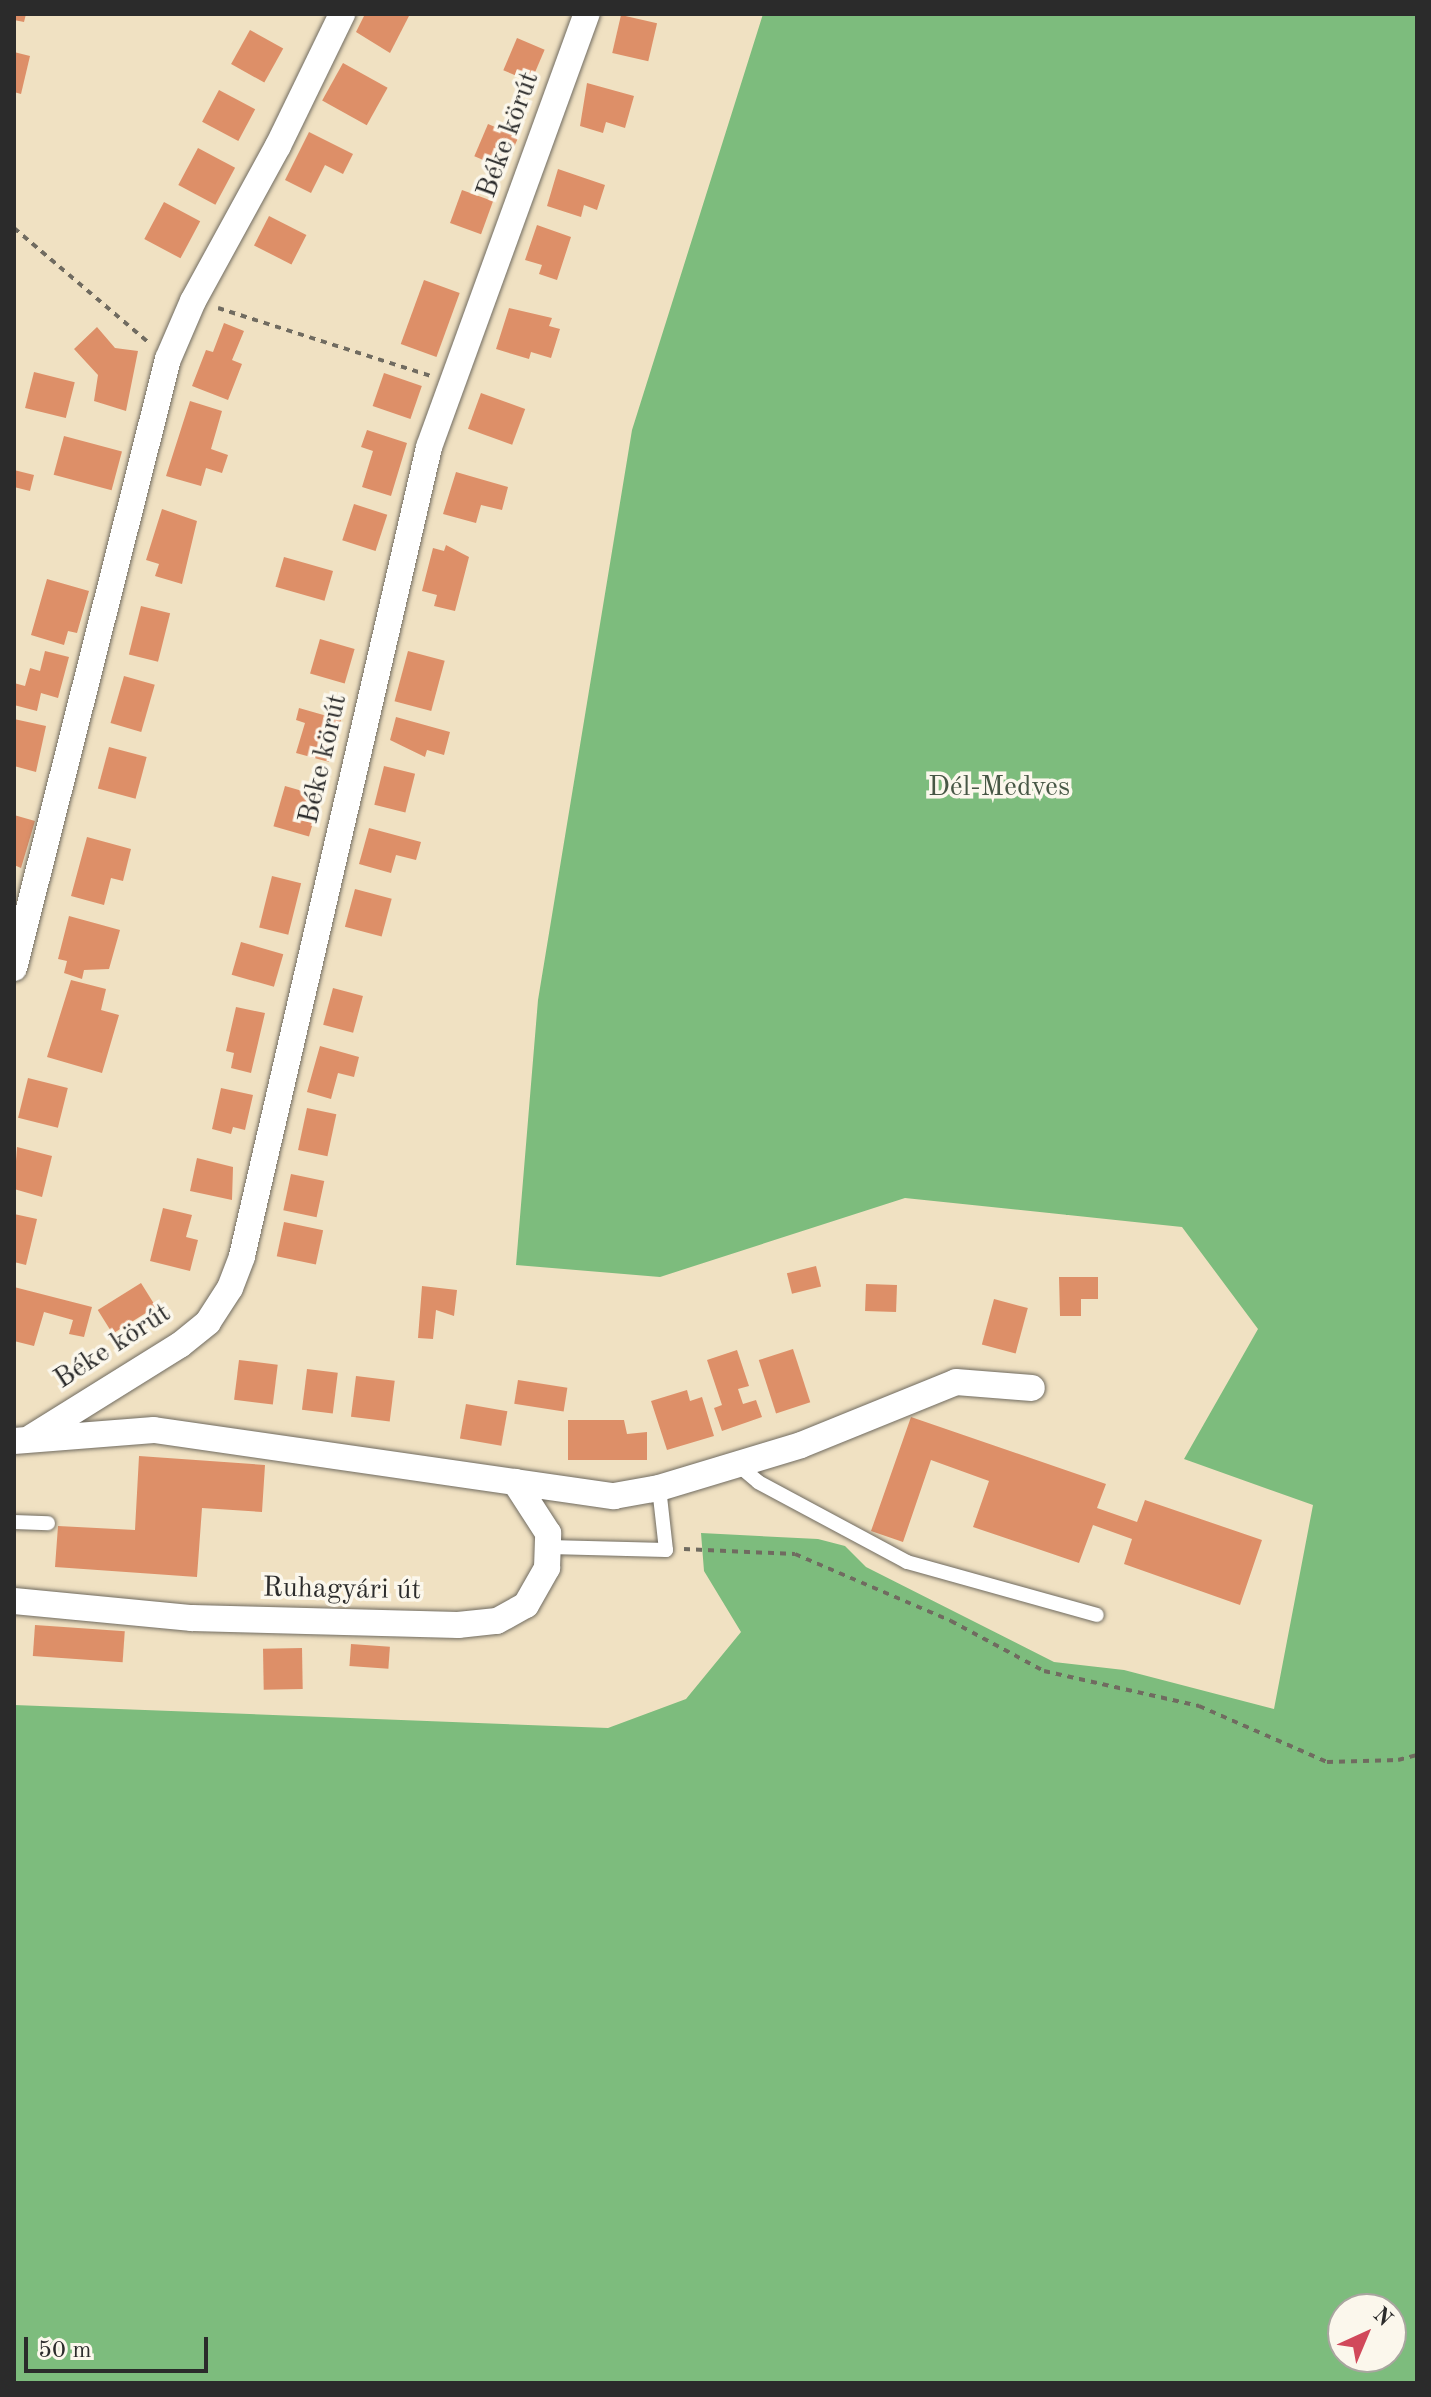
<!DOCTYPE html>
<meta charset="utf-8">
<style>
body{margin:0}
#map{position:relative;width:1431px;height:2397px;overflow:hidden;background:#f0e1c2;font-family:"Old Standard TT",serif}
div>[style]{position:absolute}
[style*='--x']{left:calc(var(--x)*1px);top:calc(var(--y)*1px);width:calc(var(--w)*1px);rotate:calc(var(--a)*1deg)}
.forest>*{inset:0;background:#7dbc7d}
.building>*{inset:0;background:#dd8f68;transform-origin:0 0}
.path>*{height:4px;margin-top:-2px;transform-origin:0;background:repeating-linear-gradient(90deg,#706b60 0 6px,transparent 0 12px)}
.roads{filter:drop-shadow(0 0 2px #706b60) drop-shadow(0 0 2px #706b60)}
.lane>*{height:14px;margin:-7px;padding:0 7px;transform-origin:7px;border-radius:7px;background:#fff}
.street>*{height:26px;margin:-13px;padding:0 13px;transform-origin:13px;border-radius:13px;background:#fff}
span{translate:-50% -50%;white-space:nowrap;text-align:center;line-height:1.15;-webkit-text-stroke:7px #fbf7ec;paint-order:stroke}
.street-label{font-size:28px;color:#2b2b2b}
.park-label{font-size:28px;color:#475745}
.frame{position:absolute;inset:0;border:16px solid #2b2b2b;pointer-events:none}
.north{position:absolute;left:1327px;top:2293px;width:80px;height:80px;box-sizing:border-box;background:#fbf7ec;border:2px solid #a8a59f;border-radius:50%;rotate:44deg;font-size:22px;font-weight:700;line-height:32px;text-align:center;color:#2b2b2b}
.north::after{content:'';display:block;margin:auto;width:28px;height:36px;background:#d1495b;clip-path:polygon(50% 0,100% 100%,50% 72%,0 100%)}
.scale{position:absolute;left:24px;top:2337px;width:184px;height:36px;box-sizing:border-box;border:4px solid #2b2b2b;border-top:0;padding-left:10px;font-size:24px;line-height:28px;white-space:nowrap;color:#2b2b2b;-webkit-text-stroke:6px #fbf7ec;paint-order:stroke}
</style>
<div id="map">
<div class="forest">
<div style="clip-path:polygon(evenodd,763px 14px,1417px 14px,1417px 2383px,14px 2383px,14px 1705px,608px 1728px,686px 1699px,741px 1632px,704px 1571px,701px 1533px,818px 1539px,845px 1546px,866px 1567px,1054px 1662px,1124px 1670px,1274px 1709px,1313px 1505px,1184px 1459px,1258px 1329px,1182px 1227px,905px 1198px,660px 1277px,516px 1265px,538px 1000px,632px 430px,763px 14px,1343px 2309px,1391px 2309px,1391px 2357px,1343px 2357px,1343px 2309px)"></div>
</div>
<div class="building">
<div style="clip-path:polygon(14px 14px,26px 14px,24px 22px,14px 20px)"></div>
<div style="clip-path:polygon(365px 14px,410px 14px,390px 53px,356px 32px)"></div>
<div style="left:621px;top:15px;width:37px;height:39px;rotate:13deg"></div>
<div style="left:250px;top:30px;width:38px;height:39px;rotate:29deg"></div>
<div style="left:517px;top:38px;width:30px;height:35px;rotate:23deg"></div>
<div style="clip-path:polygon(14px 52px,30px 56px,21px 94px,14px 92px)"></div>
<div style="left:343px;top:63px;width:51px;height:43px;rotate:29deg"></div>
<div style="clip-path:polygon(587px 83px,634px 96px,625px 128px,606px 122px,603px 133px,580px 126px)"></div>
<div style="left:219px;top:90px;width:41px;height:36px;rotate:28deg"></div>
<div style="left:488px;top:124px;width:33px;height:35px;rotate:23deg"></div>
<div style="clip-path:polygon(309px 132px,353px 154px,343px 174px,325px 165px,311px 193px,285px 180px)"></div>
<div style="left:198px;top:148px;width:42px;height:42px;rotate:28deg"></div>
<div style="clip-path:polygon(558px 169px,605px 185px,597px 210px,584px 205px,581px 217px,547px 206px)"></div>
<div style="left:462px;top:190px;width:33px;height:35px;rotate:20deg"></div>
<div style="left:164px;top:202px;width:41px;height:42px;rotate:28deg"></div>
<div style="left:269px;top:216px;width:42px;height:33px;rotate:27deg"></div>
<div style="clip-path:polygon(537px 225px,571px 237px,557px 280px,539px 274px,542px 265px,525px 260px)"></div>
<div style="left:424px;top:280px;width:38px;height:68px;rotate:20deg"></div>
<div style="clip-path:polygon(509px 308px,552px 318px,549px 326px,560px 329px,551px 358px,531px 352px,529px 359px,496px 349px)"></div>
<div style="clip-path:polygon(224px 323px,244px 331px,232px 360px,242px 364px,228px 400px,192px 386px,206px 350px,213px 352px)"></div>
<div style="clip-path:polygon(97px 327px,115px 348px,138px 351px,126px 411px,94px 401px,98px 375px,74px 349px)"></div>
<div style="left:34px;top:372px;width:42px;height:37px;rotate:14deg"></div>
<div style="left:384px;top:373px;width:40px;height:35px;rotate:19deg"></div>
<div style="left:481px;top:393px;width:47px;height:38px;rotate:20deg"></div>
<div style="clip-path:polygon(190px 401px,222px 411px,211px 449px,228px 455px,222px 473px,206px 468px,201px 486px,166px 476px)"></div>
<div style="clip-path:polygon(367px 430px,407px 443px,391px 496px,362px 487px,373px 451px,361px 447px)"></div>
<div style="left:64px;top:436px;width:60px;height:40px;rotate:15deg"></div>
<div style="clip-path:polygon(14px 470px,34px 475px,30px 491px,14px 487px)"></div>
<div style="clip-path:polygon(456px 472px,508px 487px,502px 510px,481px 505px,476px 523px,443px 514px)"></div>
<div style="left:354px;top:504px;width:35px;height:38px;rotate:18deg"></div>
<div style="clip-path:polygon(162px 509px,197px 521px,182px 584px,155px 576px,159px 564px,146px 560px)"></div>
<div style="clip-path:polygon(446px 545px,469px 557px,455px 611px,434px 606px,437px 595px,422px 591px,433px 548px,444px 551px)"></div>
<div style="left:284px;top:557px;width:51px;height:31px;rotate:16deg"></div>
<div style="clip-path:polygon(47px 579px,89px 591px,77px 633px,68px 631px,64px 645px,31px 635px)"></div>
<div style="left:141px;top:606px;width:30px;height:50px;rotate:14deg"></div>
<div style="left:320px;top:639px;width:36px;height:36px;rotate:16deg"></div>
<div style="clip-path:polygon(45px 651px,69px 657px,58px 698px,41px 693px,37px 711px,14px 705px,14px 683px,25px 686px,30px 668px,40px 671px)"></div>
<div style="left:408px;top:651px;width:38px;height:52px;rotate:15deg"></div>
<div style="left:124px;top:676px;width:32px;height:49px;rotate:16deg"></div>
<div style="clip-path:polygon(299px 708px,341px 720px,329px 762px,296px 753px,305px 723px,296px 720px)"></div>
<div style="clip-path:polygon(396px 717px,450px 732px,444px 755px,427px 750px,425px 757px,390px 740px)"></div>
<div style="clip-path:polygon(14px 719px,46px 726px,36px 772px,14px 766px)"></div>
<div style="left:109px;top:747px;width:39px;height:43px;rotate:15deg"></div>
<div style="left:384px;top:766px;width:32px;height:40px;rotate:14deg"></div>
<div style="left:285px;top:786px;width:37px;height:42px;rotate:16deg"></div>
<div style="clip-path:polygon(14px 815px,35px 821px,21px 868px,14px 865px)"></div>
<div style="clip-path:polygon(369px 828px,421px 842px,416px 860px,396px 855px,391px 873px,359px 864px)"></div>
<div style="clip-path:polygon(87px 837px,131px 849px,123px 881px,111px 878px,104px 905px,71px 896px)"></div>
<div style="left:272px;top:876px;width:30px;height:53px;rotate:14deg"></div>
<div style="left:355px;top:889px;width:38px;height:39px;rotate:15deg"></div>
<div style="clip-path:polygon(69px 916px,120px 930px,109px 969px,84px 970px,82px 979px,64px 973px,67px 961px,58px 959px)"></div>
<div style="left:241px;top:942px;width:44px;height:34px;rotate:16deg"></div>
<div style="clip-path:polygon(71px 980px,106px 989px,101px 1010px,119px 1015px,102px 1073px,47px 1057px)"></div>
<div style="left:333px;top:988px;width:31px;height:38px;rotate:15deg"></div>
<div style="clip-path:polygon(236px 1007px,265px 1013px,251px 1073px,231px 1068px,234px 1053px,226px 1051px)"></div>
<div style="clip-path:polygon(320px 1046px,359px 1057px,354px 1077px,338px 1073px,331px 1099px,307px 1092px)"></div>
<div style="left:28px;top:1078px;width:41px;height:41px;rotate:14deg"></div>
<div style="clip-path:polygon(221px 1088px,253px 1095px,245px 1130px,233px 1127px,231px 1134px,212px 1129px)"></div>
<div style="left:307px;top:1108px;width:30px;height:43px;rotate:12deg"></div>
<div style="clip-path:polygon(17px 1147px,52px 1156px,42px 1197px,14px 1189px)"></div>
<div style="clip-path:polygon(197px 1158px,233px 1167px,232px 1200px,190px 1191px)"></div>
<div style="left:291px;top:1174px;width:34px;height:37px;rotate:12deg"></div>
<div style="clip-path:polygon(163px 1208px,192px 1215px,186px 1237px,198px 1240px,190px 1271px,150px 1261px)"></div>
<div style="clip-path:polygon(14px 1214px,37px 1219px,26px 1265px,14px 1262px)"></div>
<div style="left:284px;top:1222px;width:40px;height:35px;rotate:12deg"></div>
<div style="left:816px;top:1266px;width:21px;height:30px;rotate:76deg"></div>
<div style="clip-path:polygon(1059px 1277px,1098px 1277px,1098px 1299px,1081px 1299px,1081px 1316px,1060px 1316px)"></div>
<div style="left:141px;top:1283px;width:28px;height:51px;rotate:58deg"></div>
<div style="left:866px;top:1284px;width:31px;height:27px;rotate:2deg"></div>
<div style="clip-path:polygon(422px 1286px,457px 1290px,454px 1316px,436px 1310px,433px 1339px,418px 1338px)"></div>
<div style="clip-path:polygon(14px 1287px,92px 1307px,84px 1337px,69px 1334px,73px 1320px,44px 1312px,34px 1346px,14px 1341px)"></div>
<div style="left:994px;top:1299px;width:35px;height:47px;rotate:15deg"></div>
<div style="left:793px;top:1349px;width:56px;height:36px;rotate:72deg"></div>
<div style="clip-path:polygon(737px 1350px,749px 1386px,738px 1389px,743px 1404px,756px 1400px,762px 1417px,722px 1431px,714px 1408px,722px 1405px,707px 1360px)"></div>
<div style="left:239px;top:1360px;width:39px;height:40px;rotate:7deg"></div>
<div style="left:307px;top:1369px;width:31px;height:41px;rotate:7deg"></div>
<div style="left:356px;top:1376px;width:39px;height:41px;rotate:7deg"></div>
<div style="left:518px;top:1380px;width:50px;height:24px;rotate:9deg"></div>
<div style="clip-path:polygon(687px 1390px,690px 1401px,702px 1397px,714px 1436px,667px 1450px,651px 1401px)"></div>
<div style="left:466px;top:1404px;width:42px;height:35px;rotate:10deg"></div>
<div style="clip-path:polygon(911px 1417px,1106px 1484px,1097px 1508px,1137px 1522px,1145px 1500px,1262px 1540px,1240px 1605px,1124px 1564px,1132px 1539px,1093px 1525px,1079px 1563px,973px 1527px,989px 1481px,931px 1460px,903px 1542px,871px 1531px)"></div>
<div style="clip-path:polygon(568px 1420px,624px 1420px,627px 1434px,647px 1432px,647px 1460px,568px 1460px)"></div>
<div style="clip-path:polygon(139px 1456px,265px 1465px,262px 1512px,202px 1508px,197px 1577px,55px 1567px,58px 1526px,135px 1530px)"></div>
<div style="left:35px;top:1625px;width:90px;height:31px;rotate:4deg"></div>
<div style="left:351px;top:1644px;width:39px;height:22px;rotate:4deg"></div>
<div style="left:302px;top:1648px;width:41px;height:39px;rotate:89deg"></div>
</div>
<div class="path">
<div style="--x:14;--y:228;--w:177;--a:40.4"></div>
<div style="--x:218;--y:308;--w:224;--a:17.7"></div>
<div style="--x:684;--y:1549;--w:111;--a:2.6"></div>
<div style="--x:795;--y:1554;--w:170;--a:23.2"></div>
<div style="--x:951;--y:1621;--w:106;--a:28.3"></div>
<div style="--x:1044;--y:1671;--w:159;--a:12.7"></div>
<div style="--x:1199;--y:1706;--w:140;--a:23.6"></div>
<div style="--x:1327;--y:1762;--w:71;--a:-1.6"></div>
<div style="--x:1398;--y:1760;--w:20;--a:-15"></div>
</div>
<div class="roads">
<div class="lane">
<div style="--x:738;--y:1465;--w:26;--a:40"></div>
<div style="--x:758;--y:1482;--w:169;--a:28.2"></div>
<div style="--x:907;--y:1562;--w:197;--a:15.6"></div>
<div style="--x:14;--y:1522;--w:34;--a:2"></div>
<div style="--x:549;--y:1547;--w:117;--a:1.5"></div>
<div style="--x:666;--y:1550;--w:62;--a:-96.4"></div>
</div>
<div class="street">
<div style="--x:14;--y:968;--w:628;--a:-75.81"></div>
<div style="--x:168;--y:359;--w:63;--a:-66.7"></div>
<div style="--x:193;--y:301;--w:177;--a:-61.3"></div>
<div style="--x:278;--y:146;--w:147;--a:-64.1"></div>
<div style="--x:32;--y:1437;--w:174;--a:-31.9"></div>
<div style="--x:180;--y:1345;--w:36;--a:-39"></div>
<div style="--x:208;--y:1322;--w:40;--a:-57.1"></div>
<div style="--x:230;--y:1288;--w:34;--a:-69"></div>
<div style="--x:242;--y:1256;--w:830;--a:-76.98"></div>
<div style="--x:429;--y:447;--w:461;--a:-70"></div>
<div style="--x:14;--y:1441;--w:140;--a:-4.5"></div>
<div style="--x:154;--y:1430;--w:465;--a:8.2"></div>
<div style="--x:614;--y:1496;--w:46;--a:-10.1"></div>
<div style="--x:659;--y:1488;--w:148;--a:-16.8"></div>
<div style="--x:801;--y:1445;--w:167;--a:-22.1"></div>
<div style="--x:956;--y:1382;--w:76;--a:4.5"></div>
<div style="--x:14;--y:1601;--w:179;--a:5.5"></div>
<div style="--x:192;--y:1618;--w:266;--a:1.5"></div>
<div style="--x:458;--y:1625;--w:39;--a:-6"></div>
<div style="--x:497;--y:1621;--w:33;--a:-29"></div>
<div style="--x:526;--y:1605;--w:43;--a:-60.4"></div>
<div style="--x:547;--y:1568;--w:35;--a:-88"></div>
<div style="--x:548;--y:1533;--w:61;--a:-122.9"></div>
</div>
</div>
<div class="street-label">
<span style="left:509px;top:135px;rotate:-70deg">Béke körút</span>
<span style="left:324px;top:759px;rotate:-77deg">Béke körút</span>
<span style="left:113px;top:1347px;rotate:-33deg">Béke körút</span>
<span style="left:342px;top:1590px;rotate:1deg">Ruhagyári út</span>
</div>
<div class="park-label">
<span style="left:999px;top:788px">Dél-Medves</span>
</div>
<div class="frame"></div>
<div class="north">N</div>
<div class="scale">50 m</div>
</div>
